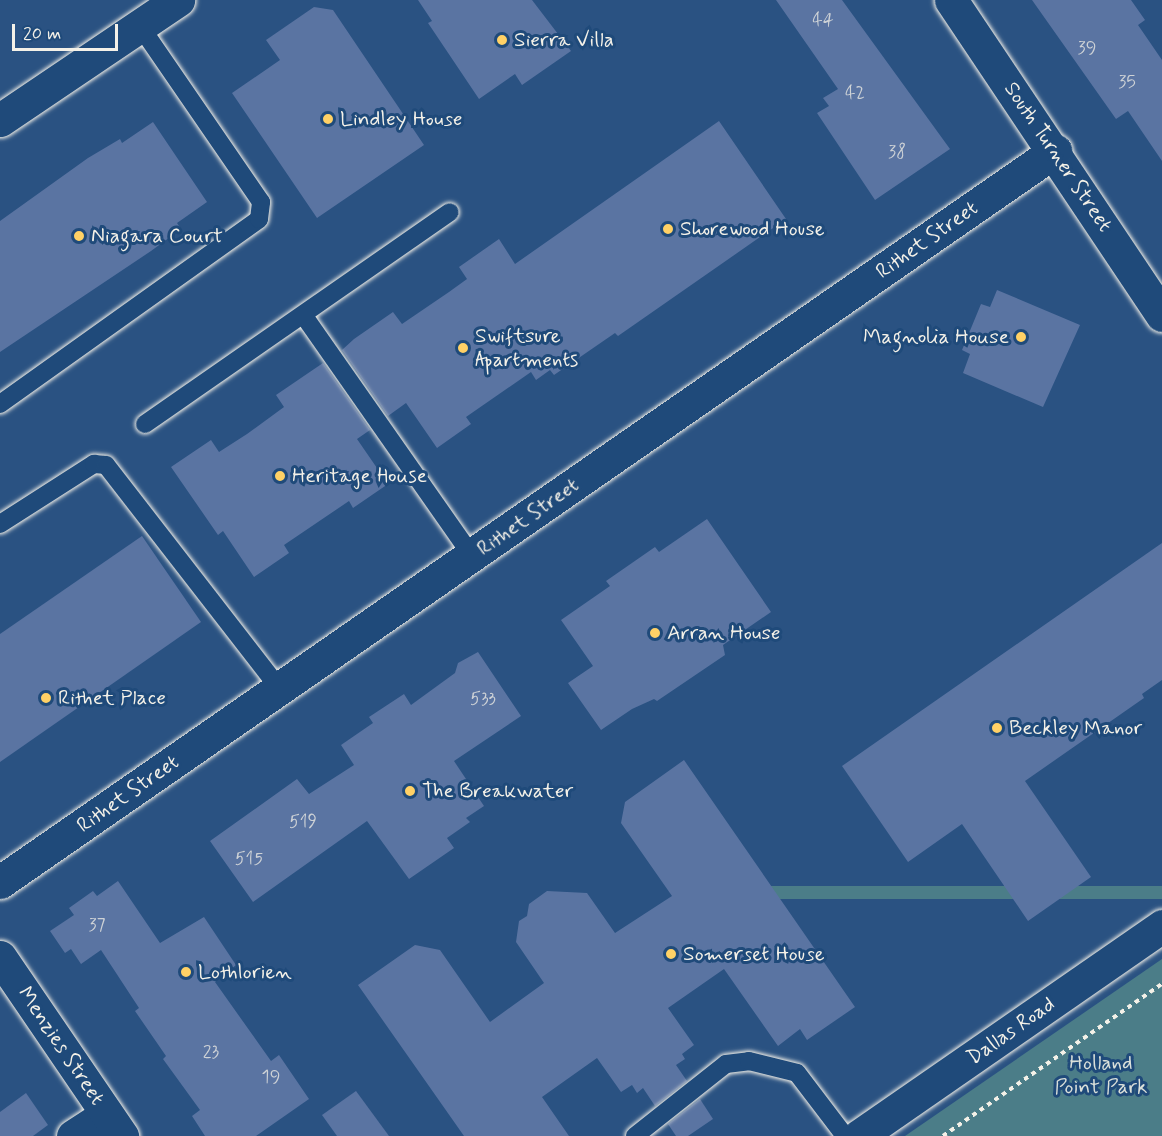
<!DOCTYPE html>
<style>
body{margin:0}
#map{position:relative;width:1162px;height:1136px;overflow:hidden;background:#2a5282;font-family:Mynerve,sans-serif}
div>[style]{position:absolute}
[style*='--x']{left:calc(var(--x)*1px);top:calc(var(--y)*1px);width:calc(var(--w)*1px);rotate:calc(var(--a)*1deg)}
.green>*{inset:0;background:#4b7d88;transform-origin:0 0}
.building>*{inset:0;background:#5a74a2}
.path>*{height:4px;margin-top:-2px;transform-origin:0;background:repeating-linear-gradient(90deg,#f4f1e8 0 4.5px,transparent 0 9px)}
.roads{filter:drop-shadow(0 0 2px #f4f1e8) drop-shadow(0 0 2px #f4f1e8)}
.lane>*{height:18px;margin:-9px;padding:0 9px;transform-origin:9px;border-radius:9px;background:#1f4a7a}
.street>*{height:33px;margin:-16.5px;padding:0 16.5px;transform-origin:16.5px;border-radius:16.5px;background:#1f4a7a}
.secondary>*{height:33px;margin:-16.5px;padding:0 16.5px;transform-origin:16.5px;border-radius:16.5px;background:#1f4a7a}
.dots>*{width:16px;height:16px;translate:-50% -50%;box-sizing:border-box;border:3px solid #1f4a7a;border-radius:50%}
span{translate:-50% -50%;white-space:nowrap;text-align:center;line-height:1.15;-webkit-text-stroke:6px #1f4a7a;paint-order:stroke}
.number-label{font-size:18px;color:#ced2d6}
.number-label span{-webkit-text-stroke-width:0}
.poi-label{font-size:21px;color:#f4f1e8}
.left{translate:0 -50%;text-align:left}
.right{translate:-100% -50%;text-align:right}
.street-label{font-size:21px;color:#f4f1e8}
.park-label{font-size:21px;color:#dbe0da}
.scale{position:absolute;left:12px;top:24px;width:106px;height:27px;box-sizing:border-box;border:3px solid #f4f1e8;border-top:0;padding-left:8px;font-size:18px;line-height:21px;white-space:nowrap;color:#f4f1e8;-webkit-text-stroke:4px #1f4a7a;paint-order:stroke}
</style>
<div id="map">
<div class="green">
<div style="left:1162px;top:886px;width:13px;height:396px;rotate:90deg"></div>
<div style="clip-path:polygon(1162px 959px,1162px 1136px,905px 1136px)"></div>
</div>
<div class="building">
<div style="clip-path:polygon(418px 0,532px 0,571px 51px,522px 85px,515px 74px,479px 99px,428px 23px,432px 21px)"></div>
<div style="clip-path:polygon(776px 0,842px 0,950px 149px,875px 200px,817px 113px,829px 106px,823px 98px,838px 89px)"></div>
<div style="clip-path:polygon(1032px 0,1131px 0,1145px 20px,1138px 25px,1162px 60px,1162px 161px,1128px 111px,1116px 119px)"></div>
<div style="clip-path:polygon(314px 7px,333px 10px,424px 145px,317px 218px,232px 93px,280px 60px,266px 40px)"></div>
<div style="clip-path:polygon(719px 121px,786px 219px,618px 336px,615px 333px,554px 375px,550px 370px,536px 380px,531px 372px,466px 417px,471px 424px,437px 448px,406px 403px,388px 416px,342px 350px,354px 339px,393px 312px,402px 324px,449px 292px,467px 279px,459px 267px,499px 239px,515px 264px)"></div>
<div style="clip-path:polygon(153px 122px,207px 202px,177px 223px,181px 229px,151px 251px,0 352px,0 221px,88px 158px,120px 139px,122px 143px)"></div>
<div style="clip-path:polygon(997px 290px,1080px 325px,1043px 407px,963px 373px,970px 354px,962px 350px,981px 304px,990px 307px)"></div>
<div style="clip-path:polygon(323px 363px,370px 430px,357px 439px,388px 484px,353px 508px,349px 501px,284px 545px,289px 553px,254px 577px,223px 531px,218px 535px,171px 467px,211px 440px,219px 452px,247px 434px,284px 407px,276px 395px)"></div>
<div style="clip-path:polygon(707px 519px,771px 612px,723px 645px,725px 655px,657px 701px,654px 699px,632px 709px,601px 730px,568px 683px,593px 666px,561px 620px,610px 586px,606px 581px,655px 547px,659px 552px)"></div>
<div style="clip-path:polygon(142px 536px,201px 622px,0 762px,0 634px)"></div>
<div style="clip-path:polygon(1162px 543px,1162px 680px,1142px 694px,1144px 698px,1025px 781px,1091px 877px,1028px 921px,962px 824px,908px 862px,842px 766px)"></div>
<div style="clip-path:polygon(478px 652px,521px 716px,454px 761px,484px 806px,466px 818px,470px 822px,447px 838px,454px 848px,409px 879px,367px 821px,253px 902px,210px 841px,297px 779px,309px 794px,354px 765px,341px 745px,373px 723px,369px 717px,404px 694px,411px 705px,455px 673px,458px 663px)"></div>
<div style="clip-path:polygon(684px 760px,855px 1007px,807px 1040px,800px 1029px,778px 1046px,724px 969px,668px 1008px,694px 1045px,682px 1054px,685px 1059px,676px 1065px,687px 1081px,655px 1106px,643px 1088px,637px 1093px,632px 1085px,621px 1092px,597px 1058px,542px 1097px,569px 1136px,464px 1136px,358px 985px,415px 945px,440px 950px,490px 1022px,544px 983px,516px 942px,519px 921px,527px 916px,529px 904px,547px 891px,587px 893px,615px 933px,672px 896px,621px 823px,625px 802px)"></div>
<div style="clip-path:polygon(118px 881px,160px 943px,204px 917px,236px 965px,215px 982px,271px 1061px,279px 1055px,309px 1099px,256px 1136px,205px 1136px,192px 1116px,200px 1110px,163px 1059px,166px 1056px,135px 1011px,139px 1008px,101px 950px,81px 964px,71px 949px,65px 953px,50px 931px,74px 915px,69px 908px,93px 891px,97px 896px)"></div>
<div style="clip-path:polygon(356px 1091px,389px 1136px,337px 1136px,322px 1115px)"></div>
<div style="clip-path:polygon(26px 1093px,48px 1125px,33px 1136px,0 1136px,0 1112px)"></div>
<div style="clip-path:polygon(700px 1099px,713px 1119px,688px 1136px,676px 1136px,668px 1124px)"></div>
</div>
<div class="path">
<div style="--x:943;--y:1136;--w:267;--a:-34.8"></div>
</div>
<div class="roads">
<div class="lane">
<div style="--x:304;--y:316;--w:293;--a:55"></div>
<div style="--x:0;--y:404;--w:318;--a:-35.5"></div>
<div style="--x:259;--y:219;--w:17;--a:-83"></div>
<div style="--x:261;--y:202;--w:214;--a:-124.5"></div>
<div style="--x:145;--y:424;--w:371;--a:-34.8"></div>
<div style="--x:0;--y:524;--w:112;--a:-32.6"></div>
<div style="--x:94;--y:464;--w:12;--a:5"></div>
<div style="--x:106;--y:465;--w:284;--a:52.2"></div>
<div style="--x:635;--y:1136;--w:116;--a:-38.4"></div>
<div style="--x:726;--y:1064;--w:23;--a:-7"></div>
<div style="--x:749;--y:1061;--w:49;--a:14"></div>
<div style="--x:797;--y:1073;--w:79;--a:52.7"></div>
</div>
<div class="street">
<div style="--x:951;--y:0;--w:379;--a:56.2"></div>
<div style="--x:0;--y:120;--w:215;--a:-34"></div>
<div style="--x:0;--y:882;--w:1284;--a:-34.72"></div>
<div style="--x:73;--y:1136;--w:40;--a:-32.9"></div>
</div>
<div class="secondary">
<div style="--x:0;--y:957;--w:217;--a:55.7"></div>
<div style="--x:859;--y:1136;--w:369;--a:-34.7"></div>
</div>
</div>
<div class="dots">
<div style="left:502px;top:40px;background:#ffd166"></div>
<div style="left:328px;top:119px;background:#ffd166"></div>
<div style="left:668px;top:229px;background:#ffd166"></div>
<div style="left:79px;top:236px;background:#ffd166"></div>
<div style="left:1021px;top:337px;background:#ffd166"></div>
<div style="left:463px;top:348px;background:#ffd166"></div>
<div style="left:280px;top:476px;background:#ffd166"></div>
<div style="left:655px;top:633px;background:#ffd166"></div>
<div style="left:46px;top:698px;background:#ffd166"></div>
<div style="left:997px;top:728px;background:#ffd166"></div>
<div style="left:410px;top:791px;background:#ffd166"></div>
<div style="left:671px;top:954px;background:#ffd166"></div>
<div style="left:186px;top:972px;background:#ffd166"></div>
</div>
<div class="number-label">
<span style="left:823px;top:20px">44</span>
<span style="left:1087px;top:48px">39</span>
<span style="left:1127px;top:82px">35</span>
<span style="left:855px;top:93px">42</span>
<span style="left:897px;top:152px">38</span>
<span style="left:483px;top:699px">533</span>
<span style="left:303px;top:822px">519</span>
<span style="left:249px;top:859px">515</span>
<span style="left:97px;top:925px">37</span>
<span style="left:211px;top:1052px">23</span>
<span style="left:271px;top:1077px">19</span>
</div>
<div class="poi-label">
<span class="left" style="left:514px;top:40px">Sierra Villa</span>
<span class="left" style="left:340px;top:119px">Lindley House</span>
<span class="left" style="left:680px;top:229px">Shorewood House</span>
<span class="left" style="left:91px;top:236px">Niagara Court</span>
<span class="left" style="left:475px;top:348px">Swiftsure<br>Apartments</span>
<span class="right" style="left:1009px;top:337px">Magnolia House</span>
<span class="left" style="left:292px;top:476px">Heritage House</span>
<span class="left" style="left:667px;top:633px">Arran House</span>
<span class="left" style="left:58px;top:698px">Rithet Place</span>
<span class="left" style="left:1009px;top:728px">Beckley Manor</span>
<span class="left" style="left:422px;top:791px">The Breakwater</span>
<span class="left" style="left:683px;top:954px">Somerset House</span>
<span class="left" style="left:198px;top:972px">Lothlorien</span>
</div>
<div class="street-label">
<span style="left:1058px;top:157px;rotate:56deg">South Turner Street</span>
<span style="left:927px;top:240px;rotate:-35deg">Rithet Street</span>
<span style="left:528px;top:517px;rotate:-35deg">Rithet Street</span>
<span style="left:128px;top:794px;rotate:-35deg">Rithet Street</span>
<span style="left:1011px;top:1031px;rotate:-35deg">Dallas Road</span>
<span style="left:61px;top:1046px;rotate:56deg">Menzies Street</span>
</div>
<div class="park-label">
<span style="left:1101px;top:1075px">Holland<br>Point Park</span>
</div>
<div class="scale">20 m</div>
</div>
